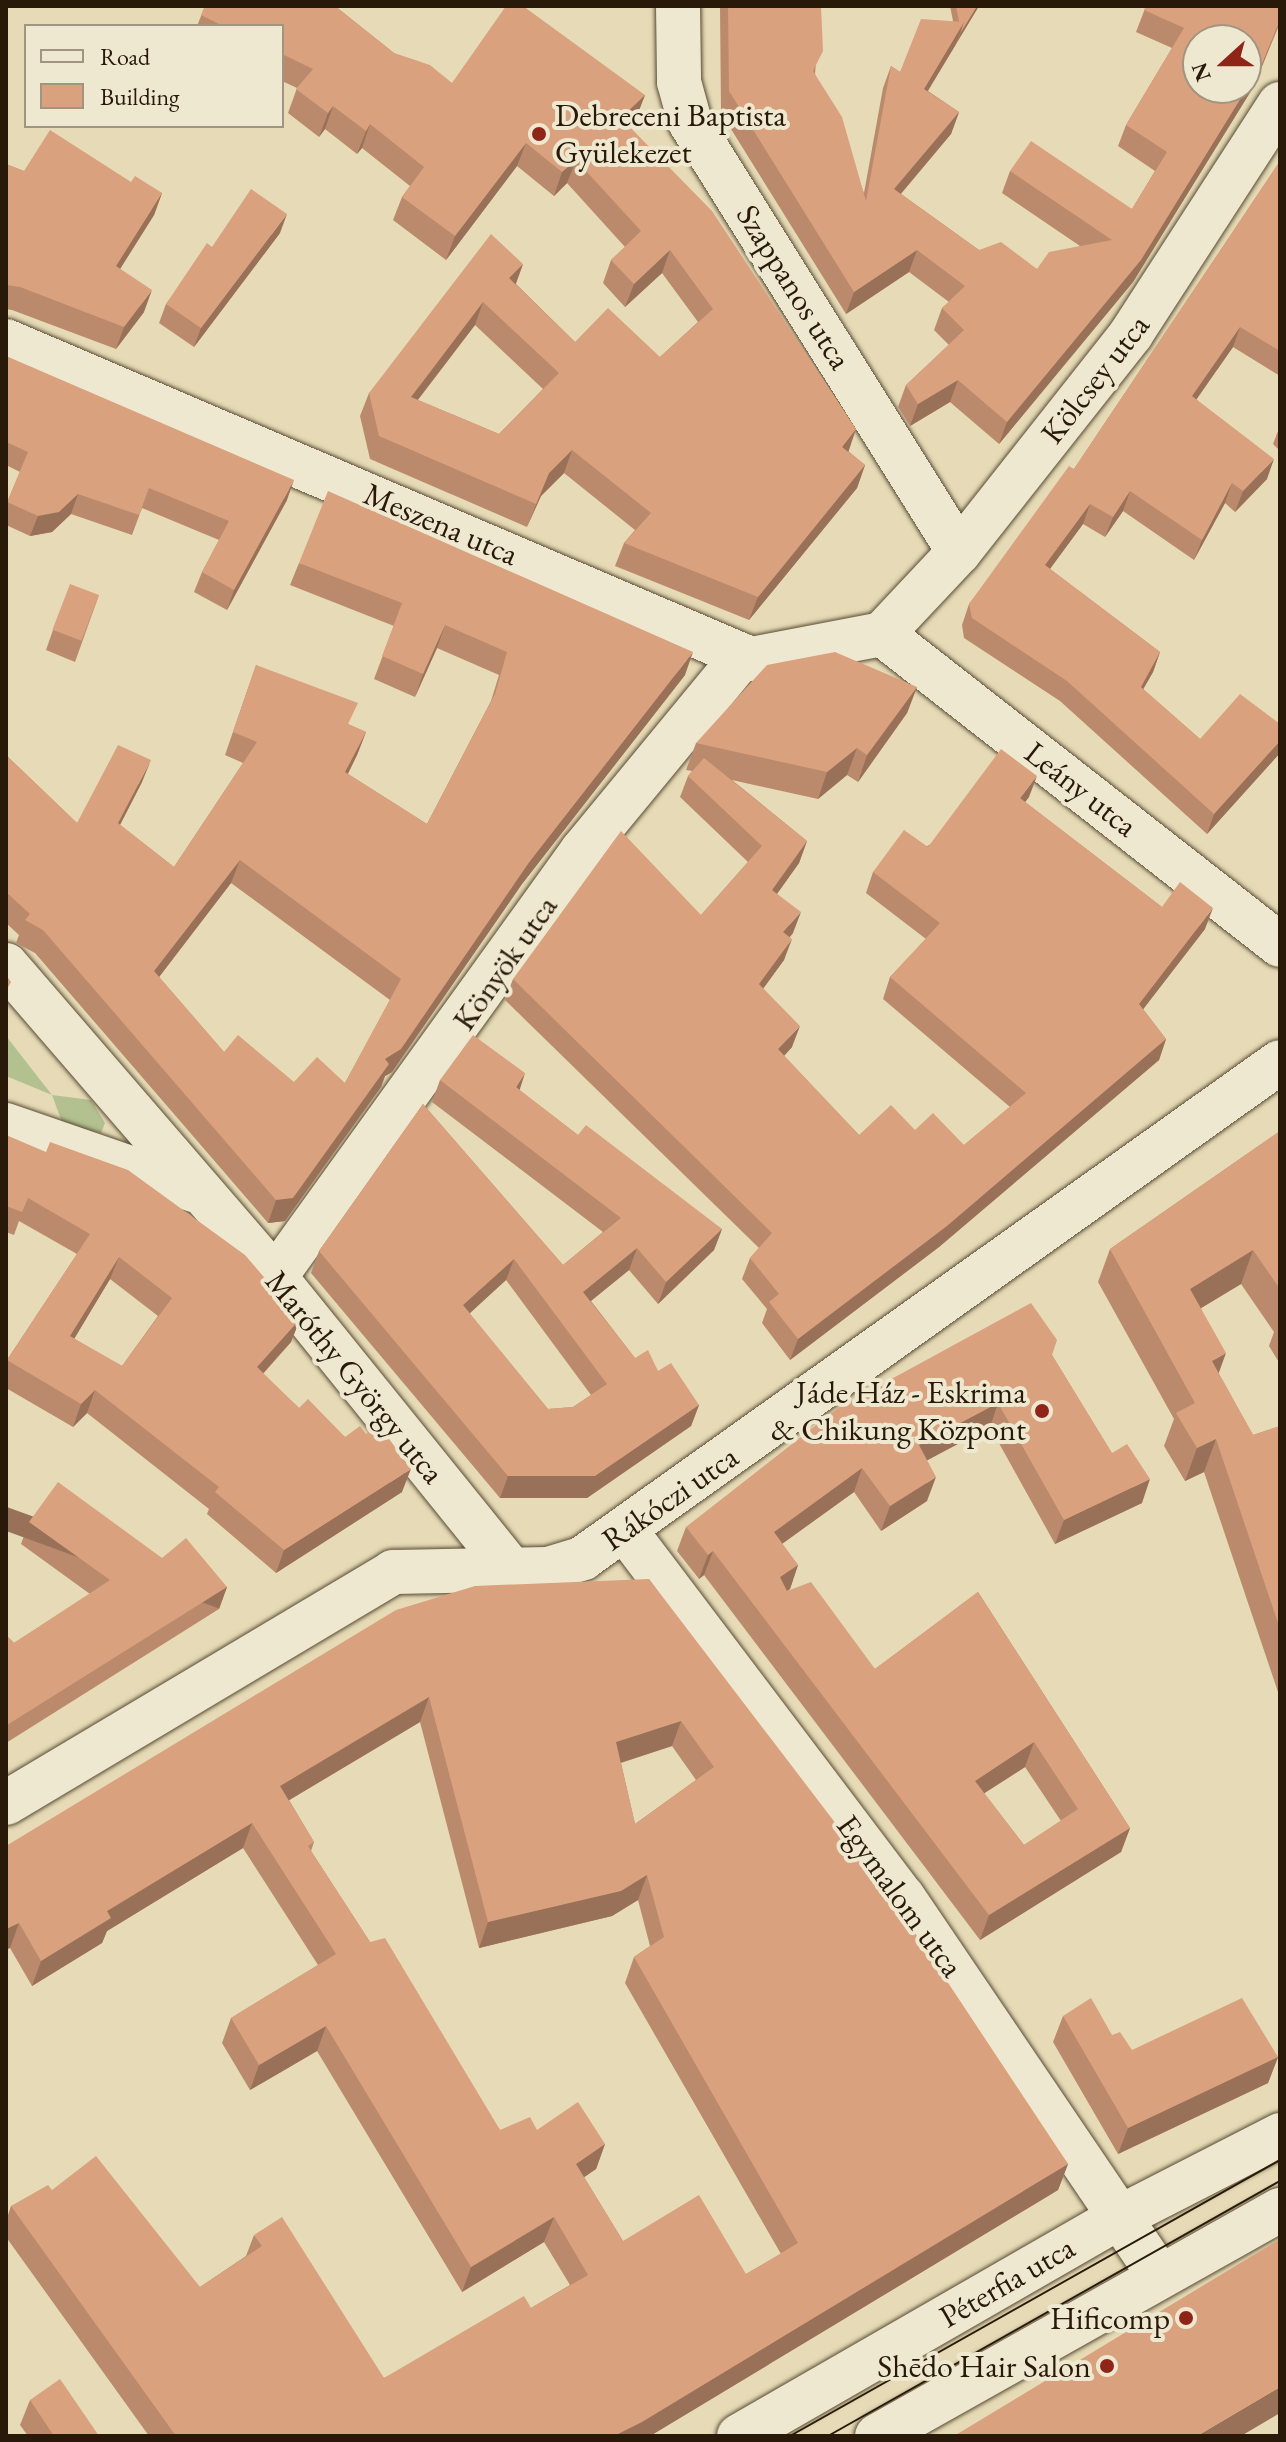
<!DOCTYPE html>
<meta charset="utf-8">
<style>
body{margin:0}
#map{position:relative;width:1286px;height:2442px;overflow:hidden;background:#e6dbb6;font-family:"EB Garamond",serif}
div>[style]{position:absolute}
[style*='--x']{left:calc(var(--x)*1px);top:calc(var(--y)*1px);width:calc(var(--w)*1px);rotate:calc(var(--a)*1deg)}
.green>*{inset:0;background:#b3c08f}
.roads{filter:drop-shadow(0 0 2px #584a34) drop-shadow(0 0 2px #584a34)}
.street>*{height:44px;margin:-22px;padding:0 22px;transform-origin:22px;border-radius:22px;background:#efe8d0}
.secondary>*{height:44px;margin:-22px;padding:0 22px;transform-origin:22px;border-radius:22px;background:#efe8d0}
.tram>*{height:2px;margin:-1px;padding:0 1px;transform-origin:1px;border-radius:1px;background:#281908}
.wall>*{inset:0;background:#bb8a6c}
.shaded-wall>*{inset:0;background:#987158;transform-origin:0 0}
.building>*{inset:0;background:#d9a17d;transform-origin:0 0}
.dots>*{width:22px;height:22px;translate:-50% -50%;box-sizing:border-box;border:4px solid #efe8d0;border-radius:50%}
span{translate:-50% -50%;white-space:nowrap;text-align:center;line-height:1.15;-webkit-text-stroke:8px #efe8d0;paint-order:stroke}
.poi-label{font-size:32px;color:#281908}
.left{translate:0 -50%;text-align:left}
.right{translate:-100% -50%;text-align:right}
.street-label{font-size:32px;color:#281908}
.frame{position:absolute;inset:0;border:8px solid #281908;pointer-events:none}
.legend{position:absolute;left:24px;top:24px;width:260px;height:104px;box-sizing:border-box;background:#efe8d0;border:2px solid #9f9580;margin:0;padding:10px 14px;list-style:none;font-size:24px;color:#281908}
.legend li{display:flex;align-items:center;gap:16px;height:40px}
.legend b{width:40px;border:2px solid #9f9580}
.north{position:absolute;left:1182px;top:24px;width:80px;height:80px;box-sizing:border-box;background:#efe8d0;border:2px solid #9f9580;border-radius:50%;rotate:249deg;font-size:22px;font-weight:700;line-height:32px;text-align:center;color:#281908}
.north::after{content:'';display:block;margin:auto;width:28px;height:36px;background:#8f2418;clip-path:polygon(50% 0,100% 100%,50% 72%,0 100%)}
</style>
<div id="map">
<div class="green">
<div style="clip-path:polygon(6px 1036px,52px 1095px,91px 1100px,105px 1123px,101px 1133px,63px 1125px,52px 1095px,6px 1076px)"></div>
</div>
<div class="roads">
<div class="street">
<div style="--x:678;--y:6;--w:76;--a:89.2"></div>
<div style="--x:679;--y:82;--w:41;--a:74.6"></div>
<div style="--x:690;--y:122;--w:507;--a:57.97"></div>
<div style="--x:6;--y:341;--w:810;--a:23.12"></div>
<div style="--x:751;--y:659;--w:133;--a:-10.8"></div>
<div style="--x:882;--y:634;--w:112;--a:-46.8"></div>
<div style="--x:959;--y:552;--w:278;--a:-51.7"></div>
<div style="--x:1131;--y:334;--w:274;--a:-57.1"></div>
<div style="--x:882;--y:634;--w:505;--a:38"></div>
<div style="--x:6;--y:965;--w:412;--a:49.2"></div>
<div style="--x:275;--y:1277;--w:374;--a:51.1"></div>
<div style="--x:6;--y:1125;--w:199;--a:19.1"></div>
<div style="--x:275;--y:1277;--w:525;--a:-54.22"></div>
<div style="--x:582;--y:851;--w:253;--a:-50.5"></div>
<div style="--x:625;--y:1530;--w:460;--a:52.9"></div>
<div style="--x:903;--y:1897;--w:455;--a:55.9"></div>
<div style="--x:6;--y:1803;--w:451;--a:-30.8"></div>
<div style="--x:393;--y:1572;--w:155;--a:-1.1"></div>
<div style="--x:548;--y:1569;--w:37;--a:-17"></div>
<div style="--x:583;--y:1558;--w:855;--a:-35.44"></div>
</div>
<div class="secondary">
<div style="--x:739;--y:2436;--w:439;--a:-29.9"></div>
<div style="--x:1120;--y:2217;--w:180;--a:-27.1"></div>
<div style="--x:877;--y:2436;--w:462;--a:-29.3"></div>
</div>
</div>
<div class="tram">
<div style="--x:790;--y:2436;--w:562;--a:-29.39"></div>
<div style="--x:828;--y:2436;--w:519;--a:-29.43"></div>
</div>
<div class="wall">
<div style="clip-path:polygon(evenodd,205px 6px,335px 6px,394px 53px,452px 83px,645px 95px,636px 118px,628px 125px,856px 429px,848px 451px,865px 465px,857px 488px,749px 620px,615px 566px,624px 543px,635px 530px,564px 473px,541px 496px,527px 527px,370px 459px,360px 416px,369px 393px,523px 264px,516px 284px,575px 342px,660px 357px,698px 322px,662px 273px,625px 307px,603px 283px,611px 260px,625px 247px,567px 183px,554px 196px,517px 166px,446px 260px,393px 220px,402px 197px,410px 186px,362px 148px,357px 154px,325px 129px,319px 137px,288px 113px,297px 88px,282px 81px,282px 26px,197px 26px,205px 6px,475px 325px,543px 389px,499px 434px,418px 400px,475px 325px)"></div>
<div style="clip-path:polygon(720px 6px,821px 6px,815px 74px,864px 193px,883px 88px,891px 66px,900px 72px,953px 21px,950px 6px,979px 6px,928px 91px,959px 112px,951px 134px,901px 194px,979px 250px,1037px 269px,1080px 246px,1002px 193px,1010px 171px,1132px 209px,1155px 171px,1118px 146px,1126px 125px,1172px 48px,1136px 32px,1146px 6px,1280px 6px,1280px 23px,1254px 86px,1133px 282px,999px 444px,950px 402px,910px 426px,898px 407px,906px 385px,949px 345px,934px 330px,942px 308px,949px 302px,909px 272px,846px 314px,721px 113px)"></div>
<div style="clip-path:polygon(1280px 161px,1280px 376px,1233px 347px,1196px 399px,1267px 479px,1235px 512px,1225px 503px,1194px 560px,1123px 511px,1105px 537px,1083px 524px,1050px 569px,1160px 652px,1153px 672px,1143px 689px,1200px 739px,1280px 724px,1280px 753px,1207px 834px,1060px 701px,964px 638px,962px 625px,969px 604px,1074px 469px)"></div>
<div style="clip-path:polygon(6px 164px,24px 171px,131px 182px,162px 193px,154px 215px,120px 269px,144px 312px,116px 349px,12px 310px,6px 309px)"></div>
<div style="clip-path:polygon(280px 233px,194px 347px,159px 323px,166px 304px,212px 247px)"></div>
<div style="clip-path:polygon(6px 356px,287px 500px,227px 610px,194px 592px,202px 572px,219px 540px,142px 508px,132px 535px,71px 514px,52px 532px,30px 536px,6px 525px,6px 505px,20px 472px,6px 465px)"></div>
<div style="clip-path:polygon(1280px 426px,1280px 451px,1273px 444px)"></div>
<div style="clip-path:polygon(evenodd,299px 563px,685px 675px,522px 884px,392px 1072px,385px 1076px,381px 1087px,285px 1221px,268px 1223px,35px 953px,16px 943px,19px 935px,6px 923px,6px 755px,77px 823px,142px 782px,120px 825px,174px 867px,243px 763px,225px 755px,256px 665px,350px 725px,366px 732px,357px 755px,348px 774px,427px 824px,491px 701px,499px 675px,437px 648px,415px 697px,374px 679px,394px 626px,290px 585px,299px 563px,231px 883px,390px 1000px,345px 1083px,294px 1082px,224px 1052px,159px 977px,231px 883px)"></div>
<div style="clip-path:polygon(99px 595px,75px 662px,46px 650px,53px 630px)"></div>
<div style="clip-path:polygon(917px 687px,907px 713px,858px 782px,847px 775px,818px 799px,732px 780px,807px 841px,799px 863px,777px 894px,793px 933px,790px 937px,784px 960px,763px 989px,792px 1047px,784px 1056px,859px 1135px,915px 1130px,964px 1145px,1010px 1107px,883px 999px,890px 977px,926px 939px,866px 893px,873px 872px,1029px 797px,1025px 802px,1162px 907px,1205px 929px,1143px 1009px,1166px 1039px,1159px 1060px,939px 1247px,790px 1360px,762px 1323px,767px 1309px,742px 1279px,750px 1258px,759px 1248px,505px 1000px,513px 979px,701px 915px,748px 862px,680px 797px,688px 776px,692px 771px,686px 770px,696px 743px)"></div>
<div style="clip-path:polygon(evenodd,440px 1080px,519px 1090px,578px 1135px,722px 1229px,714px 1250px,658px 1304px,629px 1270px,591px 1301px,635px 1358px,658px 1371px,699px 1405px,691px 1426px,587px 1498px,500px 1498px,311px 1273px,319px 1251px,423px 1104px,563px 1265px,603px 1232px,432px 1102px,440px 1080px,506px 1280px,591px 1395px,573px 1407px,548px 1409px,469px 1313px,506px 1280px)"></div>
<div style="clip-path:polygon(1280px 1131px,1280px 1364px,1269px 1346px,1274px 1332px,1241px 1284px,1201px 1308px,1219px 1374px,1253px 1435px,1280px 1426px,1280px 1698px,1204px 1472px,1185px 1481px,1164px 1446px,1174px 1419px,1098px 1282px,1110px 1249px)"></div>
<div style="clip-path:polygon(evenodd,6px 1135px,300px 1319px,291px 1342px,263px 1374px,299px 1408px,345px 1437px,402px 1492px,276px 1573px,207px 1514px,209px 1509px,87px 1413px,73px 1427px,6px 1388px,7px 1360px,77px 1254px,19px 1221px,14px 1235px,6px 1232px,6px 1135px,110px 1279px,158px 1316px,122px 1366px,74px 1339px,110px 1279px)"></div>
<div style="clip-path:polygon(evenodd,1052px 1355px,1142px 1503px,1055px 1544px,990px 1427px,927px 1460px,927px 1501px,881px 1531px,854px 1492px,782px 1544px,798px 1565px,790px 1589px,787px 1591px,875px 1669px,978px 1592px,1130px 1828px,1121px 1852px,980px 1940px,704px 1575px,699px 1579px,677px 1551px,686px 1527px,1052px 1355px,1025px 1767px,1061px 1821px,1024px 1845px,984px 1793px,1025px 1767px)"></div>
<div style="clip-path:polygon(29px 1522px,162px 1558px,227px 1587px,219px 1609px,6px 1743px,6px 1635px,14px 1643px,90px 1594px,21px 1544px)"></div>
<div style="clip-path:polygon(evenodd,649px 1579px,1068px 2164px,1058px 2190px,650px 2436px,149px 2436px,6px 2237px,6px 2221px,11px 2206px,52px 2190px,200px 2287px,246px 2256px,254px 2235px,384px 2378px,531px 2308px,570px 2285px,544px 2242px,462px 2292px,317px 2051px,250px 2090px,222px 2043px,231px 2018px,318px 1965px,243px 1848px,107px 1931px,102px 1943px,32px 1986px,10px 1948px,6px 1846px,649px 1579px,420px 1722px,479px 1948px,612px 1916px,638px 1900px,650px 1946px,634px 1957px,625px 1983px,781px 2254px,746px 2274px,623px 2241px,584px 2177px,596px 2169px,605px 2144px,537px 2130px,500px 2130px,370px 1942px,311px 1851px,314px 1842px,289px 1800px,420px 1722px,649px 1579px,672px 1746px,696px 1780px,635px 1824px,621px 1763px,672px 1746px)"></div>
<div style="clip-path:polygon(1063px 2016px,1112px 2035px,1132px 2050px,1278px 2057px,1268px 2083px,1118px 2154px,1053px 2042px)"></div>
<div style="clip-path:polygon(30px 2400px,99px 2436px,28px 2436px,20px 2425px)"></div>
</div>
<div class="shaded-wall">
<div style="clip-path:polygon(977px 6px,979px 6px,957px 42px,961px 32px)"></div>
<div style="clip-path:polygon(1280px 20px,1254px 86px,1133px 282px,999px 444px,1007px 422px)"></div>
<div style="clip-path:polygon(964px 22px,956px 44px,916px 110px,924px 89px)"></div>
<div style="clip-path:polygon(645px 95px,636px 118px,612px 141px,621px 118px)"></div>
<div style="clip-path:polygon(333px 106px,325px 129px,319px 137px,328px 113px)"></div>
<div style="clip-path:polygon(959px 112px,951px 134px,886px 211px,894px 189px)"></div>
<div style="clip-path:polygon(370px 124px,362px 148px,357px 154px,366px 131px)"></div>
<div style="clip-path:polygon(526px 143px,517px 166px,446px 260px,455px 236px)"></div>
<div style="clip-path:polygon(576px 160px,567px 183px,554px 196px,562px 172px)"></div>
<div style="clip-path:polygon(162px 193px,154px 215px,108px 288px,116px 266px)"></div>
<div style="clip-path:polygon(287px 214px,280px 233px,194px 347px,201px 328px)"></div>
<div style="clip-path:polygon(670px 250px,662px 273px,625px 307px,634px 284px)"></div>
<div style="clip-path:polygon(917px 250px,909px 272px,846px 314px,854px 292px)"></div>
<div style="clip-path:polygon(523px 264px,514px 288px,509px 278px)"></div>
<div style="clip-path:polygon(152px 290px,144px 312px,116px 349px,124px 327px)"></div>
<div style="clip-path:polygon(483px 302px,475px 325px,402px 420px,411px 397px)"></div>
<div style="clip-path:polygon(1240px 327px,1233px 347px,1185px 416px,1192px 396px)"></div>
<div style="clip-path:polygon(958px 380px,950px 402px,910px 426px,918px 404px)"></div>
<div style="clip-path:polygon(856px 429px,848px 453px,842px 447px)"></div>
<div style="clip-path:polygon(572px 450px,564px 473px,541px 496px,527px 527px,549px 473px)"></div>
<div style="clip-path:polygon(1274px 459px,1267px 479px,1235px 512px,1243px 491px)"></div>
<div style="clip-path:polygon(865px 465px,857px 488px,749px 620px,758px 597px)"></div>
<div style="clip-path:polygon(294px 480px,287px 500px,227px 610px,234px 590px)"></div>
<div style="clip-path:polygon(1232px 483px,1225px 503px,1194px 560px,1202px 540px)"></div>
<div style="clip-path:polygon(1130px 491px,1123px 511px,1105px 537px,1113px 517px)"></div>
<div style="clip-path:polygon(78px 494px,71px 514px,52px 532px,30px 536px,38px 516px)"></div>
<div style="clip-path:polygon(1090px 504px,1083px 524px,1038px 585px,1045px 565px)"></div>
<div style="clip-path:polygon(445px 625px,437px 648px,415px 697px,423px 674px)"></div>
<div style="clip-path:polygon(693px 652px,685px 675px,522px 884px,392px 1072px,385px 1076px,381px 1087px,285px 1221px,268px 1223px,276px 1200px,385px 1059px,530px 861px)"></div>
<div style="clip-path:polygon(1160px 652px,1153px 672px,1133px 707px,1141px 687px)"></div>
<div style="clip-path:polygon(917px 687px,907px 713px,858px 782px,867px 755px)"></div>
<div style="clip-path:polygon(366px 732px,357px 755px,337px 795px,345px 772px)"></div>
<div style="clip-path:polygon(1280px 741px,1280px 753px,1207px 834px,1214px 814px)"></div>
<div style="clip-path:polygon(857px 748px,847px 775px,818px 799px,827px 772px)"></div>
<div style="clip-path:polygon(151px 760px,142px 782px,109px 846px,118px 823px)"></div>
<div style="clip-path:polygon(1037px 776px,1029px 797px,1012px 819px,1020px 798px)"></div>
<div style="clip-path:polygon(807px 841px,799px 863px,764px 912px,772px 890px)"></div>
<div style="clip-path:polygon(240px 860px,231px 883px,146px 994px,154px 971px)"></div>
<div style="clip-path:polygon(1213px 908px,1205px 929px,1131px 1025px,1139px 1004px)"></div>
<div style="clip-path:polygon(801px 912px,793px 933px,775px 953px,783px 932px)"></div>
<div style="clip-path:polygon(792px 939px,784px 960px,751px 1005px,759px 984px)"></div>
<div style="clip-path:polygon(800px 1026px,792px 1047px,770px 1071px,778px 1049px)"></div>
<div style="clip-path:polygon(1166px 1039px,1159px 1060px,939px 1247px,790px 1360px,798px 1339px)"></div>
<div style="clip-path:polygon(525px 1073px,518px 1095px,516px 1087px)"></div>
<div style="clip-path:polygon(722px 1229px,714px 1250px,658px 1304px,666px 1282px)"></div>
<div style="clip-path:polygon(637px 1248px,629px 1270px,576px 1313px,583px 1292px)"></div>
<div style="clip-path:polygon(1253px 1250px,1241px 1284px,1178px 1322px,1190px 1289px)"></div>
<div style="clip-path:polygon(119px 1257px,110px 1279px,62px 1359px,70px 1336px)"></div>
<div style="clip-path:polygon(514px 1259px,506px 1280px,455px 1327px,463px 1305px)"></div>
<div style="clip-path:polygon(300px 1319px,291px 1342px,248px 1390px,257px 1367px)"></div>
<div style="clip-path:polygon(1226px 1353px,1214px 1386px,1212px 1361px)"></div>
<div style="clip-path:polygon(95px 1390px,87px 1413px,73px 1427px,81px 1404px)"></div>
<div style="clip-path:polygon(998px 1403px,990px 1427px,911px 1469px,919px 1445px)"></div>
<div style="clip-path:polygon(699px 1405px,691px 1426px,587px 1498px,500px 1498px,508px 1476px)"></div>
<div style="clip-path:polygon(1216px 1439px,1204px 1472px,1185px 1481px,1197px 1448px)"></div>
<div style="clip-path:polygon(862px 1468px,854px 1492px,765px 1556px,774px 1532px)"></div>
<div style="clip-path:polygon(411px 1469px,402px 1492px,276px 1573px,284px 1550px)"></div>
<div style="clip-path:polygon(936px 1477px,927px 1501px,881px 1531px,890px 1506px)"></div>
<div style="clip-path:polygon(1150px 1479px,1142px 1503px,1055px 1544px,1064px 1520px)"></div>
<div style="clip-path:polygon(713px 1551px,704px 1575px,699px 1579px,708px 1555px)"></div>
<div style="clip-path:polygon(798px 1565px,790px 1589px,771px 1601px,780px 1577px)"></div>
<div style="left:227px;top:1587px;width:23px;height:260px;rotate:110deg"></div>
<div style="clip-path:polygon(429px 1697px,420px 1722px,271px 1811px,280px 1786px)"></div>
<div style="clip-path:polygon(681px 1721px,672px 1746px,607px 1767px,616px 1742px)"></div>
<div style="clip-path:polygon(1034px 1742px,1025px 1767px,966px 1805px,975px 1781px)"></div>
<div style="clip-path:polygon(252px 1823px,243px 1848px,107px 1931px,102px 1943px,32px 1986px,41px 1961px,107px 1911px)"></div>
<div style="clip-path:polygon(1130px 1828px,1121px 1852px,980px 1940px,989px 1915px)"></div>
<div style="clip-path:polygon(647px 1875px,638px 1900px,612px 1916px,479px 1948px,488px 1922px)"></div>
<div style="clip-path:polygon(19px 1923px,10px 1948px,6px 1950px,6px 1929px)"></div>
<div style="clip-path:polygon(326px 2026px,317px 2051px,250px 2090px,259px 2065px)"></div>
<div style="clip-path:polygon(1278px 2057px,1268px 2083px,1118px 2154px,1128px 2128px)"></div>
<div style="clip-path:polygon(605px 2144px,596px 2169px,567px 2189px,576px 2164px)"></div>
<div style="clip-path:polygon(1068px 2164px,1058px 2190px,650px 2436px,614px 2436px)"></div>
<div style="clip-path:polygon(554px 2217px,544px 2242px,462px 2292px,471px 2267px)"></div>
<div style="clip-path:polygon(1280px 2387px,1280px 2413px,1241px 2436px,1197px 2436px)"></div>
</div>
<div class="building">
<div style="clip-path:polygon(evenodd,205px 6px,321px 6px,324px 7px,324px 6px,335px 6px,394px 53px,430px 65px,452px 83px,506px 6px,523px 6px,645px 95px,621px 118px,712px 211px,856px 429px,842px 447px,865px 465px,758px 597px,624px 543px,651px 513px,572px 450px,549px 473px,536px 504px,379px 436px,369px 393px,491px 234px,523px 264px,509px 278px,575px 342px,608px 308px,660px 357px,713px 309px,670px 250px,634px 284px,611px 260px,641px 231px,576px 160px,562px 172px,526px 143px,455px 236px,402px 197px,424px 167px,370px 124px,366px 131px,333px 106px,328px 113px,296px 89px,313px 69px,282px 54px,282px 26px,223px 26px,201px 15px,205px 6px,483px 302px,559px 373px,499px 434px,411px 397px,483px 302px)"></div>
<div style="clip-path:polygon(evenodd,728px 6px,821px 6px,823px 51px,813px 71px,842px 117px,866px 201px,891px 66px,900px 72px,921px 19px,964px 22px,924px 89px,959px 112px,894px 189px,979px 250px,1001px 242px,1037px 269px,1049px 252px,1112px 240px,1010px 171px,1031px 141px,1132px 209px,1167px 152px,1126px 125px,1184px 28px,1144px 10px,1146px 6px,1280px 6px,1280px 20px,1262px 64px,1141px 260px,1007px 422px,958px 380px,918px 404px,906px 385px,964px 330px,942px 308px,965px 286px,917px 250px,854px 292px,729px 91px,728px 6px,1198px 40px,1246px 40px,1246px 88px,1198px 88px,1198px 40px)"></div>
<div style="clip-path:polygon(956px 6px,977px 6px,961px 32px,964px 22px,959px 22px)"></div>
<div style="clip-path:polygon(50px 130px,131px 182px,135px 176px,162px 193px,116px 266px,152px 290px,124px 327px,20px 287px,6px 285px,6px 164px,24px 171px)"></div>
<div style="clip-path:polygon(1280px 161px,1280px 351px,1240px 327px,1192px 396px,1274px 459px,1243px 491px,1232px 483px,1202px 540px,1130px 491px,1113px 517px,1090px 504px,1045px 565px,1160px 652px,1141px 687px,1200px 739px,1240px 694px,1280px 724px,1280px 741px,1214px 814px,1067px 681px,972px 618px,969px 604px,1069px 466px,1074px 469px)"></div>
<div style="clip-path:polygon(251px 189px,287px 214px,201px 328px,166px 304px,207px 243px,212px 247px)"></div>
<div style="clip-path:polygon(6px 356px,294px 480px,234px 590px,202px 572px,229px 521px,149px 488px,139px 515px,78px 494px,59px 512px,38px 516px,7px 502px,28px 452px,6px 442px)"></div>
<div style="clip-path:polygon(evenodd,328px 491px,693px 652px,530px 861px,401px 1049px,385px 1059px,389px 1064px,293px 1198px,276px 1200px,43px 930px,25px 920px,30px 914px,6px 892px,6px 755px,77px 823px,118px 745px,151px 760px,118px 823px,174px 867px,257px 742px,233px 732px,256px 665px,358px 703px,348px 724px,366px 732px,345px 772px,427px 824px,495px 694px,507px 652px,445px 625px,423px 674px,382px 656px,402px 603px,299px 563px,328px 491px,240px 860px,401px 979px,345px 1083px,317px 1057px,294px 1082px,238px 1035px,224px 1052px,154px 971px,240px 860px)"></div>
<div style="left:70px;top:584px;width:31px;height:49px;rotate:21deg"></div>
<div style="clip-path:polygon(835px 652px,917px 687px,867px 755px,857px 748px,827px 772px,696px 743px,767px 665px)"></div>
<div style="clip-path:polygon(1001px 749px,1037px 776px,1020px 798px,1162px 907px,1180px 882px,1213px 908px,1139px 1004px,1166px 1039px,947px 1226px,798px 1339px,769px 1302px,779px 1294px,750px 1258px,772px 1233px,513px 979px,621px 831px,701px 915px,762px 846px,688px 776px,704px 758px,807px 841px,772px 890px,801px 912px,783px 932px,792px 939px,759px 984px,800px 1026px,778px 1049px,859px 1135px,891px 1105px,915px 1130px,933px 1113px,964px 1145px,1026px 1093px,890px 977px,940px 923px,873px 872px,904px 830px,928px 847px)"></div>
<div style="clip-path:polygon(6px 975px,11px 982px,6px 991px)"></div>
<div style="clip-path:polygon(evenodd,473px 1035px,525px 1073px,516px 1087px,578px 1135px,586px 1125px,722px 1229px,666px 1282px,637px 1248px,583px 1292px,635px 1358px,648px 1350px,658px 1371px,671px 1363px,699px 1405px,595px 1476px,508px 1476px,319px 1251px,423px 1104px,563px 1265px,621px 1218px,440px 1080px,473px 1035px,514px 1259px,607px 1384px,573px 1407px,548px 1409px,463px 1305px,514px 1259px)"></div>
<div style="clip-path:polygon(1280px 1131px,1280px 1289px,1253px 1250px,1190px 1289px,1226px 1353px,1212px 1361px,1253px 1435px,1280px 1426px,1280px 1629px,1216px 1439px,1197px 1448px,1176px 1413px,1195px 1403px,1110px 1249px)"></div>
<div style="clip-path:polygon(evenodd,6px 1135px,46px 1152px,50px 1142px,128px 1170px,245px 1255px,300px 1319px,257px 1367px,299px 1408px,308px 1399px,345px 1437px,360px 1426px,366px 1434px,379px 1425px,411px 1469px,284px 1550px,215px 1492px,219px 1487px,95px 1390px,81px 1404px,7px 1360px,90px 1234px,28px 1198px,22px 1212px,6px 1206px,6px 1135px,119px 1257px,172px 1298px,122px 1366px,70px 1336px,119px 1257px)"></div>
<div style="clip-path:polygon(evenodd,1031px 1303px,1057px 1340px,1052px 1355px,1112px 1453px,1127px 1444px,1150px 1479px,1064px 1520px,998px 1403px,919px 1445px,936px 1477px,890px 1506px,862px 1468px,774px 1532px,798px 1565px,780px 1577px,787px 1591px,811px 1582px,875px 1669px,978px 1592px,1130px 1828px,989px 1915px,713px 1551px,708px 1555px,686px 1527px,838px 1408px,1031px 1303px,1034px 1742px,1078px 1809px,1024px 1845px,975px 1781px,1034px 1742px)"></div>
<div style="clip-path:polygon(58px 1482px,162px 1558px,186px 1538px,227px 1587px,7px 1725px,6px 1635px,14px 1643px,110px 1580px,29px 1522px)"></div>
<div style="clip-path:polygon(evenodd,649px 1579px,888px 1892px,1068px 2164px,642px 2422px,614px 2436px,176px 2436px,11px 2206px,48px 2185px,52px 2190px,96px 2156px,200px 2287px,262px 2246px,254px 2235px,282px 2217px,384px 2378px,524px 2296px,531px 2308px,588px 2275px,554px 2217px,471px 2267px,326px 2026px,259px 2065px,231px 2018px,336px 1954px,252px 1823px,107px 1911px,111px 1918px,41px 1961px,19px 1923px,6px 1929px,6px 1846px,396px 1610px,475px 1586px,649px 1579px,429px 1697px,488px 1922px,621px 1891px,647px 1875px,664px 1937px,634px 1957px,798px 2243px,746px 2274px,699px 2195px,623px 2241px,576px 2164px,605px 2144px,578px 2102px,537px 2130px,530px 2117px,500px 2130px,385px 1938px,370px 1942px,308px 1846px,314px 1842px,280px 1786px,429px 1697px,649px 1579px,681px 1721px,714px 1767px,635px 1824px,616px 1742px,681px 1721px)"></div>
<div style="clip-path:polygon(1091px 1998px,1112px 2035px,1120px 2032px,1132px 2050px,1242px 1998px,1278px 2057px,1128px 2128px,1063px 2016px)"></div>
<div style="clip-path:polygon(1280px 2239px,1280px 2387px,1197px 2436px,954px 2436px)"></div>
<div style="clip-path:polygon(60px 2379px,99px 2436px,54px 2436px,30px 2400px)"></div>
</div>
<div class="dots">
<div style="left:539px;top:134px;background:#8f2418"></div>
<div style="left:1042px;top:1411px;background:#8f2418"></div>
<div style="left:1186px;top:2318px;background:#8f2418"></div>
<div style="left:1107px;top:2366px;background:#8f2418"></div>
</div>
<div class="poi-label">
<span class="left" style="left:555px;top:134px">Debreceni Baptista<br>Gyülekezet</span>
<span class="right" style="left:1026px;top:1411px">Jáde Ház - Eskrima<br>&amp; Chikung Központ</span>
<span class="right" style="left:1170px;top:2318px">Hificomp</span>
<span class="right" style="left:1091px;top:2366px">Shēdo Hair Salon</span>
</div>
<div class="street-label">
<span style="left:794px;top:287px;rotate:58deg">Szappanos utca</span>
<span style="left:1095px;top:379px;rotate:-52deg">Kölcsey utca</span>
<span style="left:441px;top:524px;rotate:23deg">Meszena utca</span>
<span style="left:1081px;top:789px;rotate:38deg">Leány utca</span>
<span style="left:505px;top:963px;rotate:-55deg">Könyök utca</span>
<span style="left:355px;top:1377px;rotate:51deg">Maróthy György utca</span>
<span style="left:670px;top:1498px;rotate:-35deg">Rákóczi utca</span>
<span style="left:900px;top:1896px;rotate:54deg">Egymalom utca</span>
<span style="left:1007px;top:2282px;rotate:-30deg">Péterfia utca</span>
</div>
<div class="frame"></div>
<ul class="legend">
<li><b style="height:10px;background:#efe8d0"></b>Road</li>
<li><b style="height:22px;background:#d9a17d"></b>Building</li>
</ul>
<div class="north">N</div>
</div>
